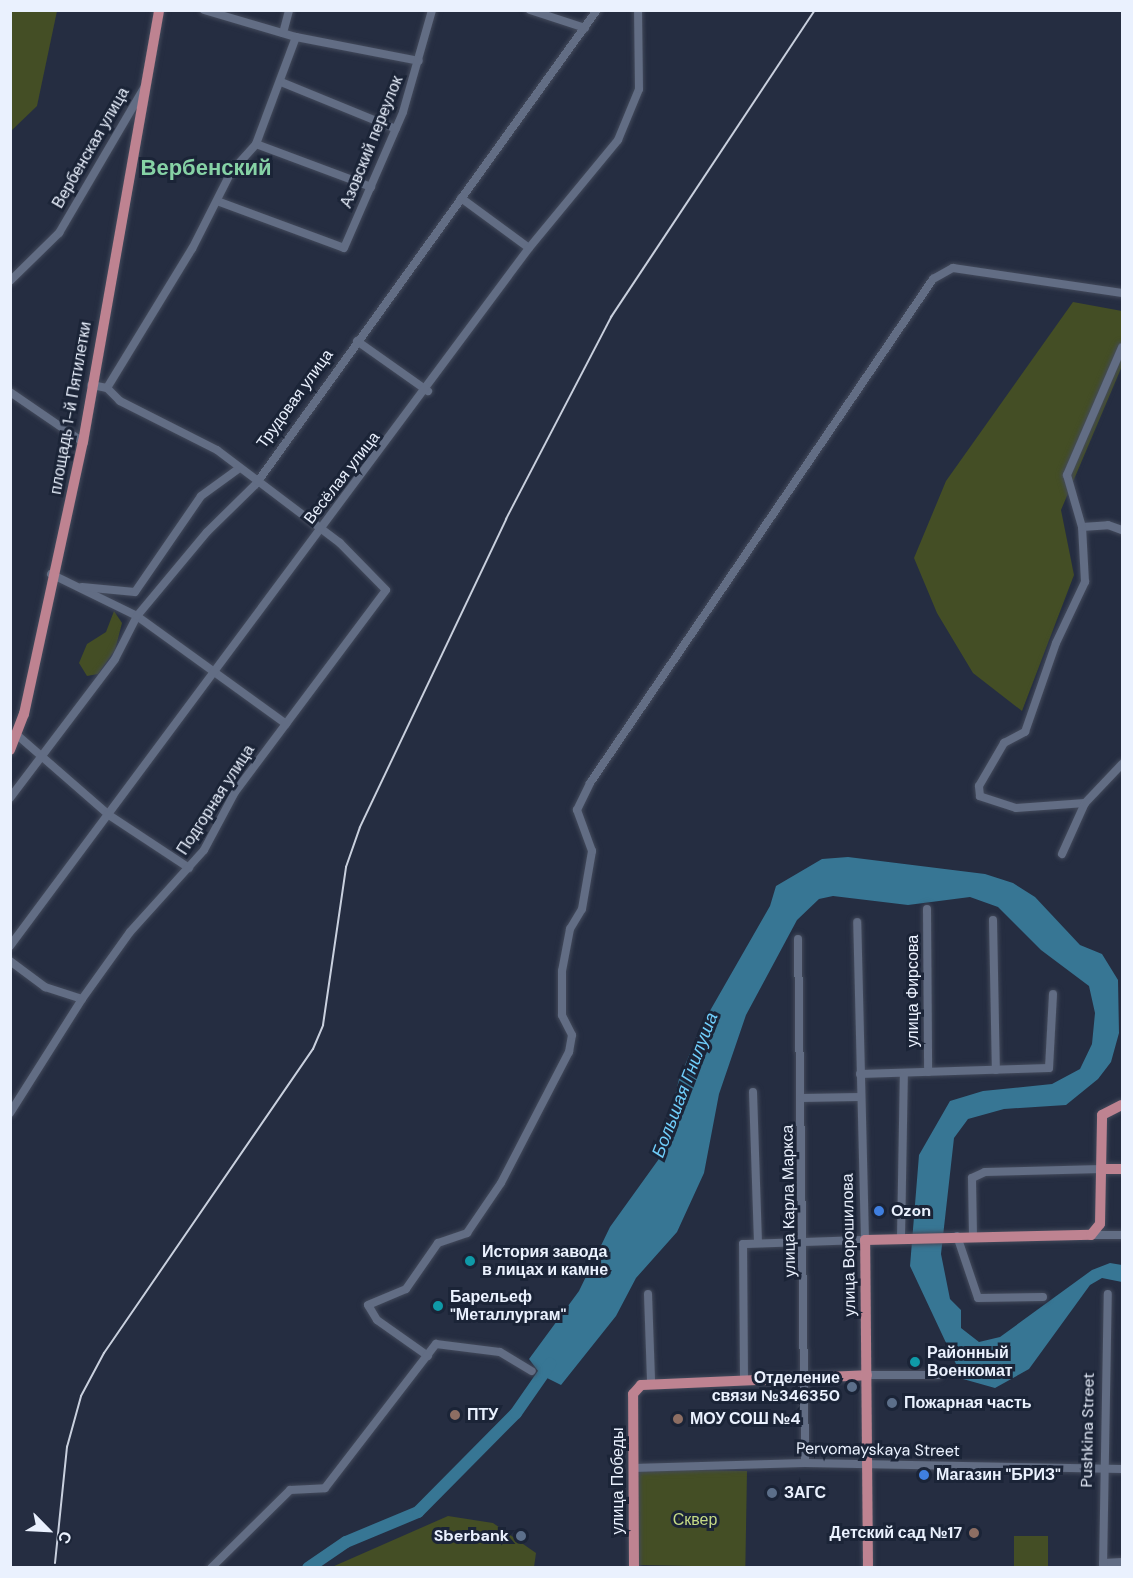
<!DOCTYPE html>
<meta charset="utf-8">
<style>
body{margin:0}
#map{position:relative;width:1133px;height:1578px;overflow:hidden;background:#252d41;font-family:"DM Sans",sans-serif}
div>[style]{position:absolute}
[style*='--x']{left:calc(var(--x)*1px);top:calc(var(--y)*1px);width:calc(var(--w)*1px);rotate:calc(var(--a)*1deg)}
.green>*{inset:0;background:#444e25;transform-origin:0 0}
.water>*{inset:0;background:#377694}
.river>*{height:12px;margin:-6px;padding:0 6px;transform-origin:6px;border-radius:6px;background:#377694}
.roads{filter:drop-shadow(0 0 2px #434a5b) drop-shadow(0 0 2px #434a5b)}
.minor>*{height:8px;margin:-4px;padding:0 4px;transform-origin:4px;border-radius:4px;background:#626d84}
.major>*{height:10px;margin:-5px;padding:0 5px;transform-origin:5px;border-radius:5px;background:#be8391}
.rail>*{height:2px;margin:-1px;padding:0 1px;transform-origin:1px;border-radius:1px;background:#c9d0de}
.dots>*{width:16px;height:16px;translate:-50% -50%;box-sizing:border-box;border:3px solid #1b2437;border-radius:50%}
span{translate:-50% -50%;white-space:nowrap;text-align:center;line-height:1.15;-webkit-text-stroke:6px #1b2437;paint-order:stroke}
.street-label{font-size:16px;color:#eaf1fe}
.poi-label{font-size:16px;color:#eaf1fe;font-weight:700}
.left{translate:0 -50%;text-align:left}
.right{translate:-100% -50%;text-align:right}
.park-label{font-size:16px;color:#c5da86}
.water-label{font-size:18px;color:#70cefb;font-style:italic}
.district-label{font-size:22px;color:#86d2a5;font-weight:700}
.frame{position:absolute;inset:0;border:12px solid #eaf1fe;pointer-events:none}
.north{position:absolute;left:18px;top:1500px;width:60px;height:60px;-webkit-text-stroke:4px #1b2437;paint-order:stroke;rotate:114deg;font-size:16px;font-weight:700;line-height:24px;text-align:center;color:#eaf1fe}
.north::after{content:'';display:block;margin:auto;width:21px;height:27px;background:#eaf1fe;clip-path:polygon(50% 0,100% 100%,50% 72%,0 100%)}
</style>
<div id="map">
<div class="green">
<div style="clip-path:polygon(11px 10px,57px 11px,37px 106px,11px 131px)"></div>
<div style="clip-path:polygon(1073px 302px,1122px 311px,1122px 366px,1061px 510px,1074px 575px,1022px 711px,973px 673px,937px 613px,914px 558px,946px 481px)"></div>
<div style="clip-path:polygon(114px 611px,122px 623px,115px 650px,98px 674px,87px 676px,79px 663px,87px 644px,106px 632px)"></div>
<div style="left:747px;top:1471px;width:96px;height:109px;rotate:91deg"></div>
<div style="clip-path:polygon(448px 1516px,493px 1523px,536px 1553px,534px 1567px,332px 1567px)"></div>
<div style="left:1014px;top:1536px;width:34px;height:31px"></div>
</div>
<div class="water">
<div style="clip-path:polygon(848px 857px,985px 874px,1013px 883px,1035px 897px,1080px 945px,1102px 954px,1118px 980px,1119px 1033px,1111px 1062px,1098px 1079px,1066px 1105px,1004px 1109px,968px 1119px,954px 1138px,941px 1254px,950px 1299px,961px 1310px,961px 1328px,979px 1342px,1000px 1337px,1092px 1270px,1110px 1263px,1122px 1265px,1122px 1282px,1102px 1278px,1090px 1285px,1029px 1369px,995px 1388px,963px 1379px,910px 1266px,919px 1155px,950px 1101px,983px 1091px,1052px 1084px,1080px 1069px,1092px 1044px,1095px 1013px,1089px 986px,1041px 950px,998px 907px,970px 897px,908px 905px,833px 896px,819px 899px,797px 920px,746px 1015px,719px 1094px,704px 1173px,677px 1232px,636px 1278px,616px 1316px,561px 1385px,541px 1375px,529px 1359px,579px 1291px,610px 1227px,661px 1156px,679px 1079px,703px 1023px,770px 906px,776px 886px,822px 859px)"></div>
</div>
<div class="river">
<div style="--x:308;--y:1568;--w:46;--a:-34.4"></div>
<div style="--x:346;--y:1542;--w:78;--a:-22.6"></div>
<div style="--x:418;--y:1512;--w:139;--a:-45.3"></div>
<div style="--x:516;--y:1413;--w:60;--a:-55.2"></div>
</div>
<div class="roads">
<div class="minor">
<div style="--x:204;--y:10;--w:96;--a:16.4"></div>
<div style="--x:296;--y:37;--w:125;--a:11"></div>
<div style="--x:530;--y:10;--w:58;--a:18.1"></div>
<div style="--x:283;--y:33;--w:24;--a:-75"></div>
<div style="--x:281;--y:82;--w:124;--a:22.2"></div>
<div style="--x:256;--y:144;--w:123;--a:20.5"></div>
<div style="--x:461;--y:198;--w:84;--a:36.3"></div>
<div style="--x:217;--y:201;--w:135;--a:20.3"></div>
<div style="--x:344;--y:248;--w:148;--a:-66.5"></div>
<div style="--x:403;--y:112;--w:106;--a:-74.1"></div>
<div style="--x:10;--y:281;--w:69;--a:-44.4"></div>
<div style="--x:59;--y:233;--w:168;--a:-59.6"></div>
<div style="--x:357;--y:341;--w:87;--a:35.2"></div>
<div style="--x:107;--y:388;--w:163;--a:-58.6"></div>
<div style="--x:192;--y:249;--w:86;--a:-63.1"></div>
<div style="--x:231;--y:172;--w:38;--a:-48"></div>
<div style="--x:256;--y:144;--w:114;--a:-69.5"></div>
<div style="--x:10;--y:392;--w:88;--a:34.4"></div>
<div style="--x:1082;--y:527;--w:26;--a:-4"></div>
<div style="--x:1108;--y:525;--w:15;--a:20"></div>
<div style="--x:51;--y:574;--w:96;--a:26"></div>
<div style="--x:137;--y:616;--w:184;--a:35.9"></div>
<div style="--x:82;--y:587;--w:53;--a:5.4"></div>
<div style="--x:135;--y:592;--w:116;--a:-55.5"></div>
<div style="--x:201;--y:496;--w:46;--a:-36.1"></div>
<div style="--x:16;--y:734;--w:123;--a:41.1"></div>
<div style="--x:109;--y:815;--w:96;--a:33.5"></div>
<div style="--x:10;--y:798;--w:174;--a:-52.9"></div>
<div style="--x:115;--y:659;--w:48;--a:-62.9"></div>
<div style="--x:137;--y:616;--w:109;--a:-50.2"></div>
<div style="--x:207;--y:532;--w:69;--a:-44.4"></div>
<div style="--x:256;--y:484;--w:584;--a:-54.27"></div>
<div style="--x:1085;--y:803;--w:69;--a:175.9"></div>
<div style="--x:1016;--y:808;--w:38;--a:-162"></div>
<div style="--x:980;--y:796;--w:10;--a:-96"></div>
<div style="--x:979;--y:786;--w:50;--a:-59.8"></div>
<div style="--x:1004;--y:743;--w:24;--a:-28"></div>
<div style="--x:1025;--y:732;--w:94;--a:-70.8"></div>
<div style="--x:1056;--y:643;--w:68;--a:-64.6"></div>
<div style="--x:1085;--y:582;--w:55;--a:-93.1"></div>
<div style="--x:1082;--y:527;--w:54;--a:-106.1"></div>
<div style="--x:1067;--y:475;--w:139;--a:-66.7"></div>
<div style="--x:1062;--y:854;--w:56;--a:-65.7"></div>
<div style="--x:1085;--y:803;--w:54;--a:-46.5"></div>
<div style="--x:927;--y:909;--w:163;--a:89.6"></div>
<div style="--x:993;--y:920;--w:150;--a:88.9"></div>
<div style="--x:798;--y:939;--w:524;--a:89.23"></div>
<div style="--x:10;--y:946;--w:870;--a:-53.37"></div>
<div style="--x:529;--y:248;--w:140;--a:-50.5"></div>
<div style="--x:618;--y:140;--w:55;--a:-67.6"></div>
<div style="--x:639;--y:89;--w:79;--a:-90.7"></div>
<div style="--x:10;--y:961;--w:44;--a:36.6"></div>
<div style="--x:45;--y:987;--w:39;--a:18"></div>
<div style="--x:860;--y:1074;--w:189;--a:-1.8"></div>
<div style="--x:1049;--y:1068;--w:74;--a:-86.9"></div>
<div style="--x:753;--y:1092;--w:151;--a:88.1"></div>
<div style="--x:801;--y:1098;--w:59;--a:-1"></div>
<div style="--x:10;--y:1113;--w:135;--a:-57.7"></div>
<div style="--x:82;--y:999;--w:82;--a:-54.4"></div>
<div style="--x:130;--y:932;--w:110;--a:-47.9"></div>
<div style="--x:204;--y:850;--w:66;--a:-61.9"></div>
<div style="--x:235;--y:792;--w:252;--a:-53.2"></div>
<div style="--x:386;--y:590;--w:66;--a:-134.4"></div>
<div style="--x:340;--y:543;--w:154;--a:-142.9"></div>
<div style="--x:217;--y:450;--w:109;--a:-153.2"></div>
<div style="--x:120;--y:401;--w:18;--a:-135"></div>
<div style="--x:107;--y:388;--w:16;--a:-169"></div>
<div style="--x:1091;--y:1235;--w:31;--a:0"></div>
<div style="--x:957;--y:1236;--w:65;--a:71.3"></div>
<div style="--x:978;--y:1298;--w:65;--a:-0.9"></div>
<div style="--x:973;--y:1236;--w:58;--a:-91"></div>
<div style="--x:972;--y:1178;--w:14;--a:-25"></div>
<div style="--x:985;--y:1172;--w:117;--a:-1.5"></div>
<div style="--x:901;--y:1238;--w:164;--a:-89"></div>
<div style="--x:648;--y:1294;--w:87;--a:88"></div>
<div style="--x:428;--y:1356;--w:62;--a:-144.8"></div>
<div style="--x:377;--y:1320;--w:17;--a:-121"></div>
<div style="--x:368;--y:1305;--w:41;--a:-22.8"></div>
<div style="--x:406;--y:1289;--w:56;--a:-55.2"></div>
<div style="--x:438;--y:1243;--w:31;--a:-19"></div>
<div style="--x:467;--y:1233;--w:60;--a:-55.8"></div>
<div style="--x:501;--y:1183;--w:148;--a:-62.6"></div>
<div style="--x:569;--y:1052;--w:17;--a:-80"></div>
<div style="--x:572;--y:1035;--w:22;--a:-117"></div>
<div style="--x:562;--y:1015;--w:44;--a:-90"></div>
<div style="--x:562;--y:971;--w:43;--a:-79.2"></div>
<div style="--x:570;--y:929;--w:23;--a:-59"></div>
<div style="--x:582;--y:909;--w:59;--a:-80.2"></div>
<div style="--x:592;--y:851;--w:44;--a:-110.1"></div>
<div style="--x:577;--y:810;--w:30;--a:-64"></div>
<div style="--x:590;--y:783;--w:610;--a:-55.76"></div>
<div style="--x:933;--y:279;--w:23;--a:-29"></div>
<div style="--x:953;--y:268;--w:171;--a:8.4"></div>
<div style="--x:867;--y:1375;--w:71;--a:0"></div>
<div style="--x:744;--y:1380;--w:136;--a:-90.4"></div>
<div style="--x:743;--y:1244;--w:122;--a:-1.9"></div>
<div style="--x:865;--y:1240;--w:318;--a:-91.4"></div>
<div style="--x:633;--y:1468;--w:172;--a:-1.7"></div>
<div style="--x:805;--y:1463;--w:317;--a:1.1"></div>
<div style="--x:1103;--y:1563;--w:19;--a:-3"></div>
<div style="--x:211;--y:1568;--w:111;--a:-44.6"></div>
<div style="--x:290;--y:1490;--w:35;--a:-3"></div>
<div style="--x:325;--y:1488;--w:182;--a:-52.4"></div>
<div style="--x:436;--y:1344;--w:64;--a:7.1"></div>
<div style="--x:500;--y:1352;--w:37;--a:31"></div>
<div style="--x:1103;--y:1568;--w:274;--a:-89"></div>
</div>
<div class="major">
<div style="--x:10;--y:750;--w:39;--a:-69"></div>
<div style="--x:24;--y:714;--w:278;--a:-77.8"></div>
<div style="--x:83;--y:442;--w:439;--a:-80"></div>
<div style="--x:1102;--y:1169;--w:20;--a:0"></div>
<div style="--x:634;--y:1568;--w:174;--a:-90.3"></div>
<div style="--x:633;--y:1394;--w:12;--a:-48"></div>
<div style="--x:641;--y:1385;--w:226;--a:-2.5"></div>
<div style="--x:868;--y:1568;--w:328;--a:-90.5"></div>
<div style="--x:865;--y:1240;--w:226;--a:-1.3"></div>
<div style="--x:1091;--y:1235;--w:14;--a:-51"></div>
<div style="--x:1100;--y:1224;--w:109;--a:-88.9"></div>
<div style="--x:1102;--y:1115;--w:22;--a:-27"></div>
</div>
</div>
<div class="rail">
<div style="--x:55;--y:1563;--w:117;--a:-84.1"></div>
<div style="--x:67;--y:1447;--w:53;--a:-74.6"></div>
<div style="--x:81;--y:1396;--w:49;--a:-61.9"></div>
<div style="--x:104;--y:1353;--w:369;--a:-55.5"></div>
<div style="--x:313;--y:1049;--w:26;--a:-67"></div>
<div style="--x:323;--y:1025;--w:160;--a:-81.7"></div>
<div style="--x:346;--y:867;--w:42;--a:-70.7"></div>
<div style="--x:360;--y:827;--w:341;--a:-64.6"></div>
<div style="--x:506;--y:519;--w:228;--a:-62.5"></div>
<div style="--x:611;--y:317;--w:369;--a:-56.4"></div>
</div>
<div class="dots">
<div style="left:879px;top:1211px;background:#3f7fe0"></div>
<div style="left:470px;top:1261px;background:#0f9aa8"></div>
<div style="left:438px;top:1306px;background:#0f9aa8"></div>
<div style="left:915px;top:1362px;background:#0f9aa8"></div>
<div style="left:852px;top:1387px;background:#5c6f8a"></div>
<div style="left:892px;top:1403px;background:#5c6f8a"></div>
<div style="left:455px;top:1415px;background:#8d6e63"></div>
<div style="left:678px;top:1419px;background:#8d6e63"></div>
<div style="left:924px;top:1475px;background:#3f7fe0"></div>
<div style="left:772px;top:1493px;background:#5c6f8a"></div>
<div style="left:974px;top:1533px;background:#8d6e63"></div>
<div style="left:521px;top:1536px;background:#5c6f8a"></div>
</div>
<div class="street-label">
<span style="left:372px;top:142px;rotate:-68deg">Азовский переулок</span>
<span style="left:91px;top:148px;rotate:-60deg">Вербенская улица</span>
<span style="left:295px;top:399px;rotate:-54deg">Трудовая улица</span>
<span style="left:71px;top:408px;rotate:-80deg">площадь 1-й Пятилетки</span>
<span style="left:342px;top:478px;rotate:-52deg">Весёлая улица</span>
<span style="left:216px;top:800px;rotate:-57deg">Подгорная улица</span>
<span style="left:913px;top:991px;rotate:-90deg">улица Фирсова</span>
<span style="left:789px;top:1201px;rotate:-91deg">улица Карла Маркса</span>
<span style="left:849px;top:1245px;rotate:-91deg">улица Ворошилова</span>
<span style="left:1088px;top:1430px;rotate:-89deg">Pushkina Street</span>
<span style="left:878px;top:1450px;rotate:1deg">Pervomayskaya Street</span>
<span style="left:618px;top:1481px;rotate:-90deg">улица Победы</span>
</div>
<div class="poi-label">
<span class="left" style="left:891px;top:1211px">Ozon</span>
<span class="left" style="left:482px;top:1261px">История завода<br>в лицах и камне</span>
<span class="left" style="left:450px;top:1306px">Барельеф<br>"Металлургам"</span>
<span class="left" style="left:927px;top:1362px">Районный<br>Военкомат</span>
<span class="right" style="left:840px;top:1387px">Отделение<br>связи №346350</span>
<span class="left" style="left:904px;top:1403px">Пожарная часть</span>
<span class="left" style="left:467px;top:1415px">ПТУ</span>
<span class="left" style="left:690px;top:1419px">МОУ СОШ №4</span>
<span class="left" style="left:936px;top:1475px">Магазин "БРИЗ"</span>
<span class="left" style="left:784px;top:1493px">ЗАГС</span>
<span class="right" style="left:962px;top:1533px">Детский сад №17</span>
<span class="right" style="left:509px;top:1536px">Sberbank</span>
</div>
<div class="park-label">
<span style="left:695px;top:1520px">Сквер</span>
</div>
<div class="water-label">
<span style="left:685px;top:1085px;rotate:-69deg">Большая Гнилуша</span>
</div>
<div class="district-label">
<span style="left:206px;top:168px">Вербенский</span>
</div>
<div class="frame"></div>
<div class="north">С</div>
</div>
